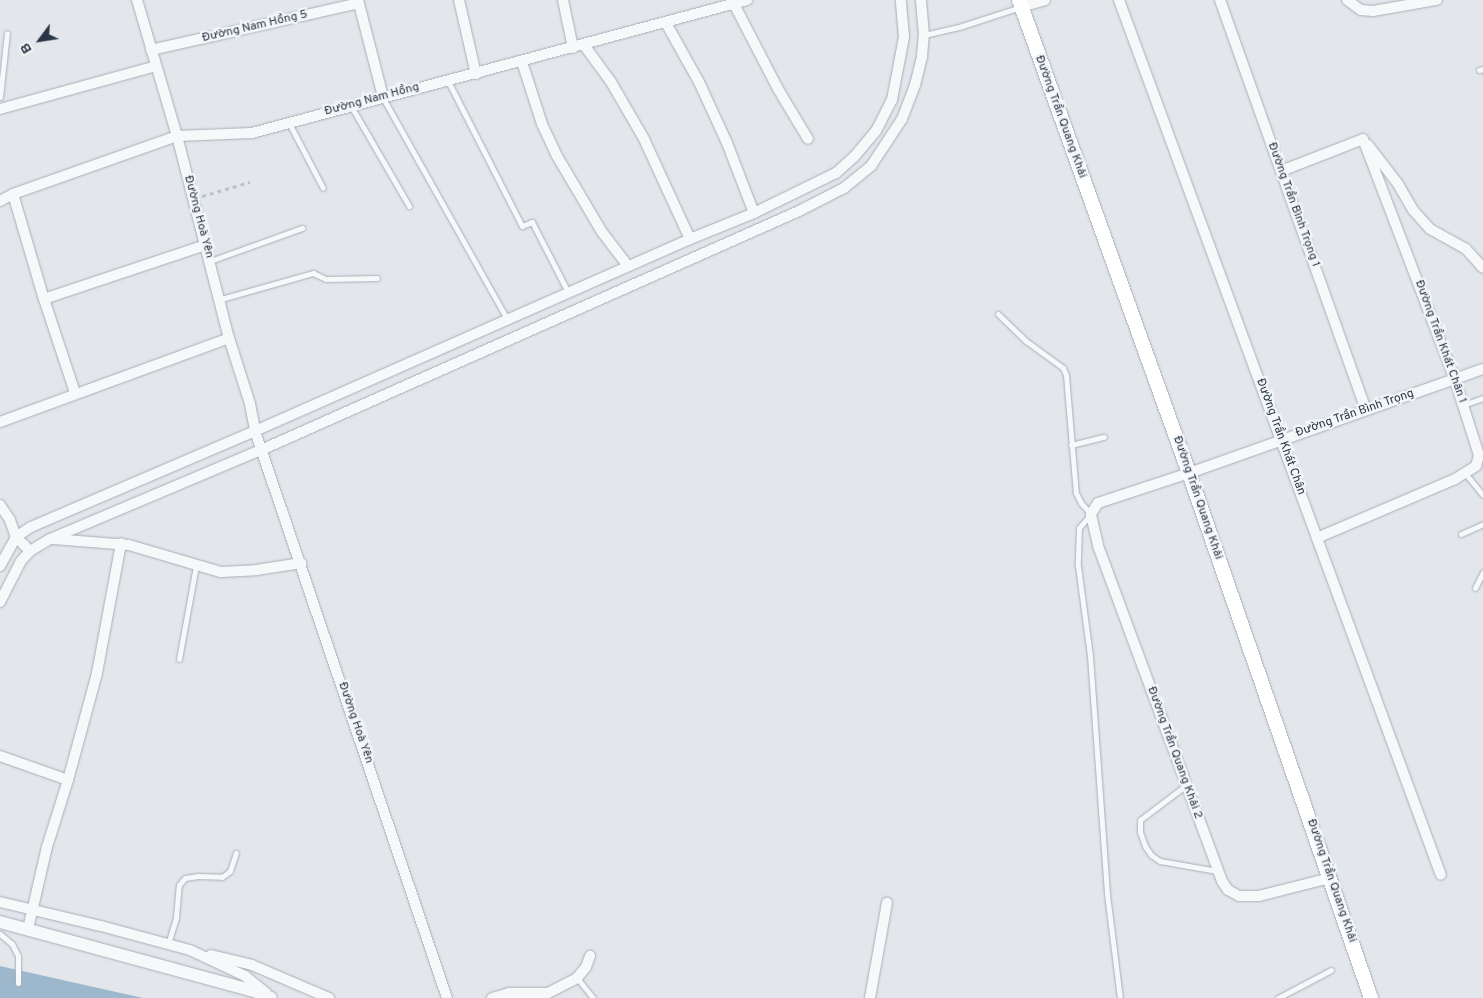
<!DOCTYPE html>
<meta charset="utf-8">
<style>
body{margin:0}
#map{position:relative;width:1483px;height:998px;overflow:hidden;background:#e3e7ec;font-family:Overpass,sans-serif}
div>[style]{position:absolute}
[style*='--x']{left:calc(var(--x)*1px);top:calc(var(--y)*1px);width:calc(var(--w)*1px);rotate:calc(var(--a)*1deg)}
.water>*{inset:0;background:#9db8cd}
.path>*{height:2.5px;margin-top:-1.25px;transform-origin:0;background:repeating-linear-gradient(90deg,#bdc2c7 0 4px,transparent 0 8px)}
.roads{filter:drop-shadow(0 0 1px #a8aeb7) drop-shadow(0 0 1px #a8aeb7)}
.service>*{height:5px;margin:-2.5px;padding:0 2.5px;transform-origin:2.5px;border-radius:2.5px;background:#f6f8fa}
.minor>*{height:10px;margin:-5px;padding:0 5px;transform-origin:5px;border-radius:5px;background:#f6f8fa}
.tertiary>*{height:12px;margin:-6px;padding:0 6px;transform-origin:6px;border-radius:6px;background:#f6f8fa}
.secondary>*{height:14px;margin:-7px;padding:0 7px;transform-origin:7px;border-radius:7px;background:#fff}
span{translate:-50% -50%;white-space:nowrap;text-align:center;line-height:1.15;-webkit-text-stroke:4.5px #f3f6f9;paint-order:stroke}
.street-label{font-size:12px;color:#2a3645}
.north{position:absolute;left:15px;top:15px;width:50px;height:50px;-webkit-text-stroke:4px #f3f6f9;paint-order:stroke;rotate:239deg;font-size:14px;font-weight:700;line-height:20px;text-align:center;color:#2a3645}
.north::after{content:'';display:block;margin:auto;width:18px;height:22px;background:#2a3645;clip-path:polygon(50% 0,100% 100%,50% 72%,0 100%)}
</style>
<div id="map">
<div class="water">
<div style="clip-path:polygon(0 966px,143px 998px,0 998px)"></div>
</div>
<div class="path">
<div style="--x:202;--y:196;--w:50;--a:-16.3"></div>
</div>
<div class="roads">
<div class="service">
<div style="--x:924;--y:35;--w:39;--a:-13"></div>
<div style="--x:962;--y:26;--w:62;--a:-17.9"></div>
<div style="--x:1479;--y:70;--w:4;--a:-14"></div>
<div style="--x:448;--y:81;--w:163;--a:63"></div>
<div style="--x:522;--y:226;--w:11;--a:-22"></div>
<div style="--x:532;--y:222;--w:79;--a:62.8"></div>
<div style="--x:0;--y:97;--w:64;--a:-83.8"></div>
<div style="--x:383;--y:98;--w:253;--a:60.7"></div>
<div style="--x:351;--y:106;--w:116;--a:59.9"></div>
<div style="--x:289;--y:123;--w:73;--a:62.4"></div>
<div style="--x:210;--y:261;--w:98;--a:-19.7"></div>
<div style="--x:221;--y:299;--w:96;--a:-15.8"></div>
<div style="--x:313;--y:273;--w:14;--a:25"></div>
<div style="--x:326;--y:279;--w:51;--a:-1.1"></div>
<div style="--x:998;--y:314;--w:39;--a:44"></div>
<div style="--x:1026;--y:341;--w:46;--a:36.1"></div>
<div style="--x:1063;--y:368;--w:8;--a:67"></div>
<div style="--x:1066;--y:375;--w:118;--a:85.2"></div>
<div style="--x:1076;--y:493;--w:11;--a:63"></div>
<div style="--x:1081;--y:503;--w:15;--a:48"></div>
<div style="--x:1091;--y:514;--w:18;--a:131"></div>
<div style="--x:1079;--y:528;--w:38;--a:92"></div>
<div style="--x:1078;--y:566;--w:91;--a:82.4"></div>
<div style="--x:1090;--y:656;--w:239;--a:85.9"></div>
<div style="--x:1107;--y:894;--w:105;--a:82.9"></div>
<div style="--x:1463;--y:405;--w:21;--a:-19"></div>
<div style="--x:1071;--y:445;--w:34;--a:-14"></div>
<div style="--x:1465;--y:473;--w:28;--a:51"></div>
<div style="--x:1461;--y:534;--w:24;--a:-24"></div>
<div style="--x:1475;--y:588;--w:18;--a:-63"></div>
<div style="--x:179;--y:659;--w:96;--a:-79.7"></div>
<div style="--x:1185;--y:786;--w:56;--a:142.9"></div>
<div style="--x:1140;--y:820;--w:12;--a:90"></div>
<div style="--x:1140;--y:832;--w:15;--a:70"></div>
<div style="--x:1145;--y:846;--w:11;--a:56"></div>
<div style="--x:1151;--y:855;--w:11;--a:34"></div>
<div style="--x:1160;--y:861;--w:58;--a:10"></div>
<div style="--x:0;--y:934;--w:16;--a:40"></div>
<div style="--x:12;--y:944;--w:13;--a:63"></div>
<div style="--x:18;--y:956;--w:27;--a:90"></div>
<div style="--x:168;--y:944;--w:28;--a:-73"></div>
<div style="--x:176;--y:917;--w:32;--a:-85"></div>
<div style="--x:179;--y:885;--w:9;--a:-49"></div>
<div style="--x:185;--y:878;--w:13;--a:-9"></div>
<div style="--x:198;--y:876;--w:24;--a:2"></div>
<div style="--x:222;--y:877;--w:10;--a:-37"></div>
<div style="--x:230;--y:871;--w:19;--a:-72"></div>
<div style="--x:577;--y:978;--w:26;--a:51"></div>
<div style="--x:1278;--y:998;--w:60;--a:-27.8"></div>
</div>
<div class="minor">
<div style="--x:137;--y:0;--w:142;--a:73.6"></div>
<div style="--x:177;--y:136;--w:209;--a:75.6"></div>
<div style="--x:229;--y:338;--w:69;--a:72.3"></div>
<div style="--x:250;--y:404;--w:31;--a:79"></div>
<div style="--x:256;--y:434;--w:595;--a:71.29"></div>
<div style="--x:358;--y:0;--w:100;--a:75.5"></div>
<div style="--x:459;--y:0;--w:76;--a:77.1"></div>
<div style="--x:563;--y:0;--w:49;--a:78.2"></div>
<div style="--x:1119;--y:0;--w:932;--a:69.8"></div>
<div style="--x:1220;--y:0;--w:435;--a:70.4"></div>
<div style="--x:1347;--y:0;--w:17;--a:36"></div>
<div style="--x:1361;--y:10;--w:12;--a:5"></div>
<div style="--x:1373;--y:11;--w:65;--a:-9.8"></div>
<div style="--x:734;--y:4;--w:96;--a:62.6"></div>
<div style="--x:778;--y:89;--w:58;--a:59"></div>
<div style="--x:1021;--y:7;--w:25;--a:-16"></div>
<div style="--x:666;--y:23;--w:68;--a:60.8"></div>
<div style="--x:699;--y:82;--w:67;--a:65.3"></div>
<div style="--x:727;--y:143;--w:75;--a:68.9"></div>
<div style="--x:584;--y:45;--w:46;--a:53.9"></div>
<div style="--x:611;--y:82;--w:66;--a:59.9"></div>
<div style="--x:644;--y:139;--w:110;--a:65.3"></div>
<div style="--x:151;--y:50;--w:213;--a:-12.7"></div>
<div style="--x:522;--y:62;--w:65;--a:72.1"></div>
<div style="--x:542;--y:124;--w:35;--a:65"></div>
<div style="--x:557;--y:156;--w:88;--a:59.4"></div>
<div style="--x:602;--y:232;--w:43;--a:52.6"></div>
<div style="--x:0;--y:109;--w:162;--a:-15.4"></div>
<div style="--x:1368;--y:145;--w:49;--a:52.4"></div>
<div style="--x:1398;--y:184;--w:30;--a:60"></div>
<div style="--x:1413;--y:210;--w:25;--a:48"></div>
<div style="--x:1430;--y:229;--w:41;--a:29.1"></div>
<div style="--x:1466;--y:249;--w:25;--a:48"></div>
<div style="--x:1281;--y:171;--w:88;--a:-21.3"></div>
<div style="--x:1363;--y:139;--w:258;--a:69.1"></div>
<div style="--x:1455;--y:380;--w:79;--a:72.3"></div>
<div style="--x:1479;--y:455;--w:11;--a:105"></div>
<div style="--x:1476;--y:466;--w:25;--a:148"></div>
<div style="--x:1455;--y:479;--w:150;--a:156.9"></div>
<div style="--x:13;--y:194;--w:109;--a:73.6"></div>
<div style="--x:44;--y:299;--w:99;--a:71.7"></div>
<div style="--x:0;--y:201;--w:15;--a:-28"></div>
<div style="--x:13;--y:194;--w:174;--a:-19.5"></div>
<div style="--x:177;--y:136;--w:75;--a:-2.3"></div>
<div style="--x:252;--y:133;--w:513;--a:-15.04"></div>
<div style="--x:44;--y:299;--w:170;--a:-18.5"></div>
<div style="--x:0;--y:422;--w:244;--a:-20.1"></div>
<div style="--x:0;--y:505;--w:18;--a:56"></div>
<div style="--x:10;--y:520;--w:18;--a:71"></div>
<div style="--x:16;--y:537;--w:20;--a:45"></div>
<div style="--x:53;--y:539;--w:76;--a:4.5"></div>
<div style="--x:129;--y:545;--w:96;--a:16.4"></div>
<div style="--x:221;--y:572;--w:35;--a:-3"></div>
<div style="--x:256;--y:570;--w:46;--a:-8.8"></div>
<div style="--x:0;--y:566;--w:33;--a:-61"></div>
<div style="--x:16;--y:537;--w:18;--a:-34"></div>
<div style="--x:31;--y:527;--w:244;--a:-23.2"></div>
<div style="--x:255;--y:431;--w:475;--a:-23.8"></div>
<div style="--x:690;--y:239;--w:69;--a:-22.1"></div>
<div style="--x:754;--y:213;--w:91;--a:-26"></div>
<div style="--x:836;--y:173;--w:24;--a:-42"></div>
<div style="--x:854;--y:157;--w:34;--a:-50"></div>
<div style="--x:876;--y:131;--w:35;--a:-63"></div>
<div style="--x:892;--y:100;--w:64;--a:-79.2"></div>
<div style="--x:904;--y:37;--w:37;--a:-95"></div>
<div style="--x:0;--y:602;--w:46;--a:-62.9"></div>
<div style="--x:21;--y:561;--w:13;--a:-48"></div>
<div style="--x:30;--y:551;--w:23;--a:-31"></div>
<div style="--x:50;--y:539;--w:229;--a:-22.9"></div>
<div style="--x:261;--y:450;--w:589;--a:-23.95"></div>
<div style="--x:799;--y:211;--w:51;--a:-27.1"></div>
<div style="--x:844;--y:188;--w:35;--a:-39"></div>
<div style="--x:871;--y:166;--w:56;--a:-56.6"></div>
<div style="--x:902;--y:119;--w:36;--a:-69"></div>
<div style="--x:915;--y:85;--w:30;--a:-76"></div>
<div style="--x:922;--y:56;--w:21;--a:-85"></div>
<div style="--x:924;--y:35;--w:35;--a:-95"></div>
<div style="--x:0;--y:756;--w:72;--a:19.4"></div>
<div style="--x:68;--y:780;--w:111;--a:-74.8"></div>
<div style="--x:97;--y:673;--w:132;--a:-79.5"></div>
<div style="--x:1330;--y:878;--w:73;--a:165.8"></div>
<div style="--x:1259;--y:896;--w:20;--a:180"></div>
<div style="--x:1239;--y:896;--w:13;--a:-151"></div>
<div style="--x:1228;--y:890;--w:11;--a:-124"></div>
<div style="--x:1222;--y:881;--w:358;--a:-110.3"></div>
<div style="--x:1098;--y:545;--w:32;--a:-103"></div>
<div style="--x:1091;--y:514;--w:13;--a:-58"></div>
<div style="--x:1098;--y:503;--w:96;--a:-18.2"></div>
<div style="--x:1189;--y:473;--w:312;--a:-19.5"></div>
<div style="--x:0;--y:902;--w:104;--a:13.4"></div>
<div style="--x:101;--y:926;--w:92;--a:15.1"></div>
<div style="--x:190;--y:950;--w:61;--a:25.3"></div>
<div style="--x:245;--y:976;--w:27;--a:39"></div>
<div style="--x:28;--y:929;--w:84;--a:-77"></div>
<div style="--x:47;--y:847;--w:70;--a:-72.6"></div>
<div style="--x:211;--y:955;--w:42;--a:13.7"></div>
<div style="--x:252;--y:965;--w:84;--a:23.2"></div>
<div style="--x:492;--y:998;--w:18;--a:-16"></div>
<div style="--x:509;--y:993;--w:39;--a:0"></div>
<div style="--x:548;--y:993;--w:33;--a:-27"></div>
<div style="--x:577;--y:978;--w:14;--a:-51"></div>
<div style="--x:586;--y:967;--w:12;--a:-70"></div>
<div style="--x:870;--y:998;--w:97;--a:-79.9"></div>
</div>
<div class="tertiary">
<div style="--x:0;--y:922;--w:263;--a:15.2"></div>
<div style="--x:254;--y:991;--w:18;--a:22"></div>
</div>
<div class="secondary">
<div style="--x:1019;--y:0;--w:503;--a:70.23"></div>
<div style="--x:1189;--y:473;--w:556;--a:70.88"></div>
</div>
</div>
<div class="street-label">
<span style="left:255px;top:27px;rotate:-13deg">Đường Nam Hồng 5</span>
<span style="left:372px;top:100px;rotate:-15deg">Đường Nam Hồng</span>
<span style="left:1060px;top:117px;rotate:70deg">Đường Trần Quang Khải</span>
<span style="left:1293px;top:205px;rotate:70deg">Đường Trần Bình Trọng 1</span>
<span style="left:198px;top:217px;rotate:75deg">Đường Hoà Yên</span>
<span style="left:1440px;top:342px;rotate:70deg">Đường Trần Khát Chân 1</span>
<span style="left:1355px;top:414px;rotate:-19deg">Đường Trần Bình Trọng</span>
<span style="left:1280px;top:437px;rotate:70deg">Đường Trần Khát Chân</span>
<span style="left:1197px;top:498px;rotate:71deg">Đường Trần Quang Khải</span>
<span style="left:355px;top:723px;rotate:71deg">Đường Hoà Yên</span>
<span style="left:1174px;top:753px;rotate:70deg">Đường Trần Quang Khải 2</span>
<span style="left:1331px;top:881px;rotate:71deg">Đường Trần Quang Khải</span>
</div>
<div class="north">B</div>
</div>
